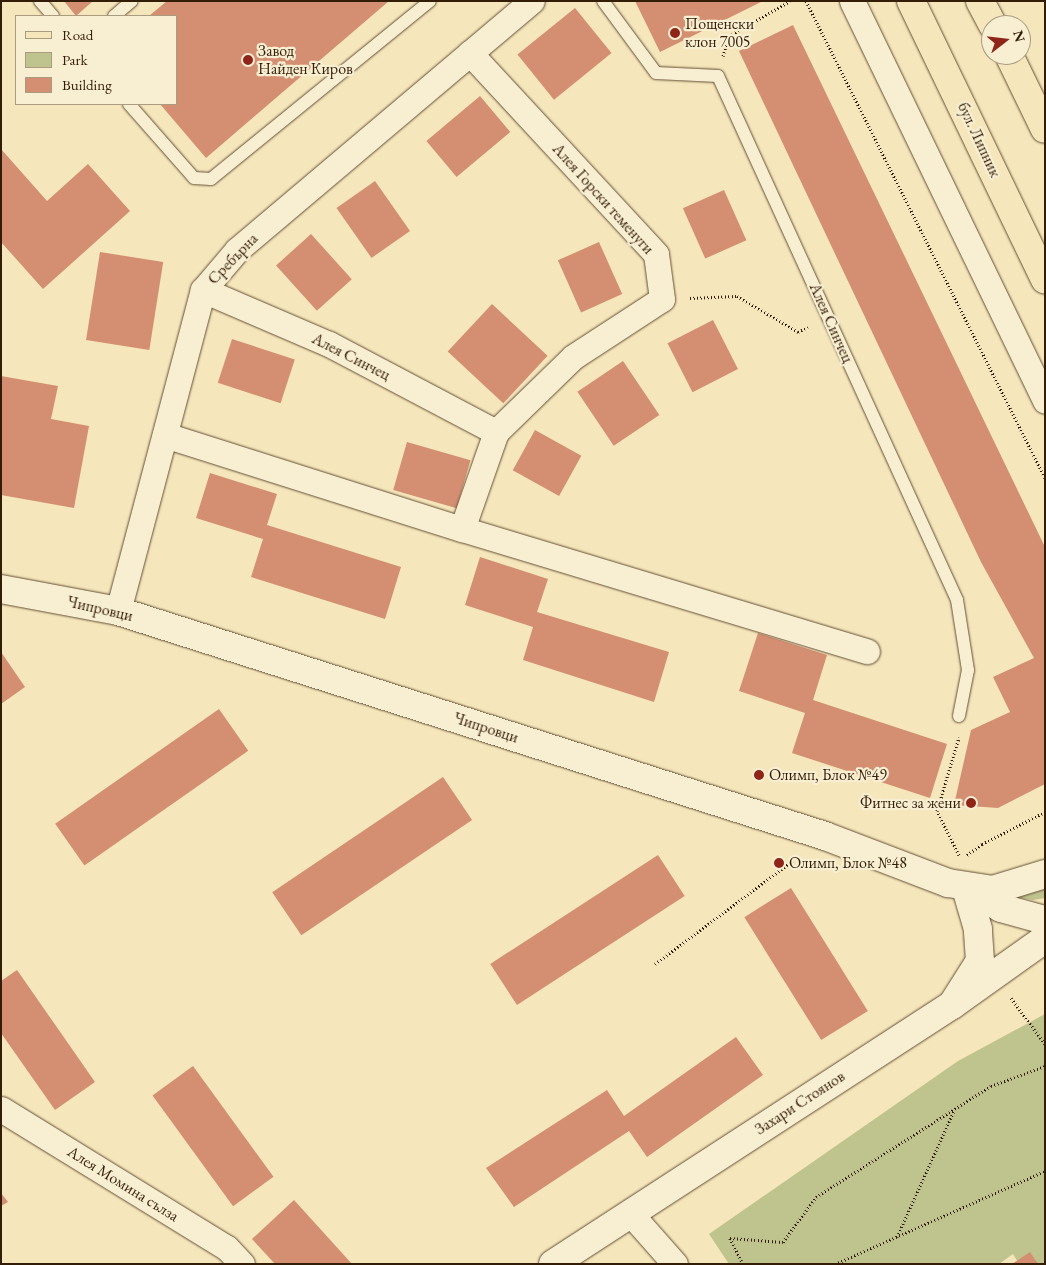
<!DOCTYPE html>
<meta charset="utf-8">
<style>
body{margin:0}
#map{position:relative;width:1046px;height:1265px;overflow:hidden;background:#f5e6bb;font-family:"EB Garamond",serif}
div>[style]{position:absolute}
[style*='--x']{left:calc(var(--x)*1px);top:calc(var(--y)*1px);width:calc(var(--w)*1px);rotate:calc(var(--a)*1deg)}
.green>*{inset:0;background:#bfc48e}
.building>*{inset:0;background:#d48f73;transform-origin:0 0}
.path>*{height:3px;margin-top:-1.5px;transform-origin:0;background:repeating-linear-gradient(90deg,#341d07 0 1px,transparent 0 3.5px)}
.roads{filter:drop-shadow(0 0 1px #644f34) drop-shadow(0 0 1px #644f34)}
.service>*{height:12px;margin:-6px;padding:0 6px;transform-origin:6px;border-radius:6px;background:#f8efd3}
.minor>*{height:25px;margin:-12.5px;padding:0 12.5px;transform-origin:12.5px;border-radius:12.5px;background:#f8efd3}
.tertiary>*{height:28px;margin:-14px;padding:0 14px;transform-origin:14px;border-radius:14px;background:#f8efd3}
.secondary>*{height:28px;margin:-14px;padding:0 14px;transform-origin:14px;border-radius:14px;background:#f8efd3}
.primary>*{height:28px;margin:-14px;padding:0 14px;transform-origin:14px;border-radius:14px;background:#f5e6bb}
.dots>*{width:14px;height:14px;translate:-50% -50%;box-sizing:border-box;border:2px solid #f8efd3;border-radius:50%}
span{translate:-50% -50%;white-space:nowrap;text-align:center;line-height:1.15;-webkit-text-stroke:4.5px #f8efd3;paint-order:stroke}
.poi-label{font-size:16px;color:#341d07}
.left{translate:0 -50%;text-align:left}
.right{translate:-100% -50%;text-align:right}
.street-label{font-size:16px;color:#341d07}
.frame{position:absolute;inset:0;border:2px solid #341d07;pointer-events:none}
.legend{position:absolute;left:15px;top:15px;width:162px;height:90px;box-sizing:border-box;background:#f8efd3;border:1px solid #aa9b81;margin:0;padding:6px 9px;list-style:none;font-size:15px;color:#341d07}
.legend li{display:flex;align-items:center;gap:10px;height:25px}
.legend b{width:25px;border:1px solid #aa9b81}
.north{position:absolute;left:981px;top:15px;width:50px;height:50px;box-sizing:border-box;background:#f8efd3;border:1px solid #aa9b81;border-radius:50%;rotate:74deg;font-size:14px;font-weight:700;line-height:20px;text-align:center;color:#341d07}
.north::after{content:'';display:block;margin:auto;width:18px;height:22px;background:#8f2418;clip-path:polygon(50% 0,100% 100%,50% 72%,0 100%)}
</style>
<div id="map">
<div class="green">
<div style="clip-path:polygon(1045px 889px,1045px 898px,1033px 900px,1017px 897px)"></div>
<div style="clip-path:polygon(1045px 1014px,1045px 1264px,1019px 1264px,1013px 1254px,999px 1264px,729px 1264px,709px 1234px,958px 1061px)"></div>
</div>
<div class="building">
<div style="clip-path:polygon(64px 1px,93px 1px,76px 16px)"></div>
<div style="clip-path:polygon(167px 1px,389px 1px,206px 158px,160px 104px,176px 104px,176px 16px,149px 16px)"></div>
<div style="clip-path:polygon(635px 1px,763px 1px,660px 52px)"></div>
<div style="left:575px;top:8px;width:58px;height:74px;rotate:51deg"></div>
<div style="clip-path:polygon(793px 25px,1045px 547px,1045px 784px,998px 808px,954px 805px,971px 730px,1010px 712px,993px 677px,1034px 658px,981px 562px,739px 51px)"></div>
<div style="left:480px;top:96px;width:47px;height:70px;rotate:50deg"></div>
<div style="clip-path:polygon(1px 149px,47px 201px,88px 164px,130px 211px,43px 289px,1px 242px)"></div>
<div style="left:375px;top:181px;width:61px;height:47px;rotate:55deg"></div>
<div style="left:724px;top:190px;width:55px;height:45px;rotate:66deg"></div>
<div style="left:311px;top:234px;width:61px;height:47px;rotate:48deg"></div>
<div style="left:599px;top:242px;width:57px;height:45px;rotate:66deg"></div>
<div style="left:100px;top:252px;width:64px;height:89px;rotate:9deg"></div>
<div style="left:492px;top:304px;width:76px;height:65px;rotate:43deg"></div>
<div style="left:713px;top:320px;width:55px;height:51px;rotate:63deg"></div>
<div style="left:232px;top:339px;width:66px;height:46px;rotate:18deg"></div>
<div style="left:623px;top:361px;width:65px;height:55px;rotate:56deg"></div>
<div style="clip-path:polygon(1px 376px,58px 386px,51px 419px,89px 426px,74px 508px,1px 495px)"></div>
<div style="left:535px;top:430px;width:53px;height:46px;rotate:29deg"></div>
<div style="left:407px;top:442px;width:66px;height:50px;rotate:16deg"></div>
<div style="clip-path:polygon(210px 473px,277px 494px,267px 525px,401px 567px,385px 619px,251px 577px,263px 539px,196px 518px)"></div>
<div style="clip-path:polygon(480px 557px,548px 579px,537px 612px,669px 652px,654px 702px,523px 660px,533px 627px,465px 605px)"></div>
<div style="clip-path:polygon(758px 633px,827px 655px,813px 700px,947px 744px,930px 798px,792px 753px,805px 713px,739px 691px)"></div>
<div style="clip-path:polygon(1px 652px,25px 687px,1px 704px)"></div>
<div style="left:219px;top:709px;width:51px;height:200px;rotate:55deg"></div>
<div style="left:443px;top:777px;width:52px;height:206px;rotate:56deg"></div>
<div style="left:658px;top:855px;width:49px;height:200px;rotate:57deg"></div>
<div style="left:791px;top:888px;width:145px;height:55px;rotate:58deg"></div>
<div style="clip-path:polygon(17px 970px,95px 1082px,55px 1110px,1px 1033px,1px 981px)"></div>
<div style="clip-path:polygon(736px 1037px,763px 1075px,647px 1157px,629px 1131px,514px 1207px,486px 1168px,607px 1090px,624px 1116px)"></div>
<div style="left:193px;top:1066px;width:137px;height:50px;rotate:54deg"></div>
<div style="clip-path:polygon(1px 1193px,8px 1202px,1px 1206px)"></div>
<div style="clip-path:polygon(294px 1200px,352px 1264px,275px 1264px,252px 1239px)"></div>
<div style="clip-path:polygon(1030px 1252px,1038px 1264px,1012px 1264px)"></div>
</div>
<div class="path">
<div style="--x:806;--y:1;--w:534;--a:63.39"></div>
<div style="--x:723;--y:56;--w:21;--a:-73"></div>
<div style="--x:729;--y:36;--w:70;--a:-29.8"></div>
<div style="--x:690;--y:298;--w:47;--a:-2.4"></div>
<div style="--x:737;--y:296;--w:71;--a:30.5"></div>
<div style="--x:798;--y:332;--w:11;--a:-27"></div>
<div style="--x:959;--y:855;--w:49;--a:-116.6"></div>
<div style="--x:937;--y:811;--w:77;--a:-73.4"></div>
<div style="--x:967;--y:855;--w:19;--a:-36"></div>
<div style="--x:982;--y:844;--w:71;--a:-26.9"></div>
<div style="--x:655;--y:964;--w:175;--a:-36.9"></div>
<div style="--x:1011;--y:998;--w:57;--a:53.5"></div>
<div style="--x:897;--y:1237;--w:138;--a:-65.7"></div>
<div style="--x:743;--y:1264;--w:29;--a:-117"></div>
<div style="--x:730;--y:1238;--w:53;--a:4.3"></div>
<div style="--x:783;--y:1242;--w:56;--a:-53.7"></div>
<div style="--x:816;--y:1197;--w:207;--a:-32.4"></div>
<div style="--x:991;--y:1086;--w:58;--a:-20.3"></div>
<div style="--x:835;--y:1264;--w:230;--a:-23.9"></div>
</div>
<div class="roads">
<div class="service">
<div style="--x:40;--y:1;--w:20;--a:49"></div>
<div style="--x:603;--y:1;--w:89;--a:53.6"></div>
<div style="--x:656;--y:73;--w:62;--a:2.8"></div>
<div style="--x:718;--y:76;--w:576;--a:65.48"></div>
<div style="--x:957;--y:600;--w:71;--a:81.1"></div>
<div style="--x:968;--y:670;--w:47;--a:101.1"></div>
<div style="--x:114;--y:16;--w:23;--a:-40"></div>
<div style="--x:129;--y:104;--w:98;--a:48.7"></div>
<div style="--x:194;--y:178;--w:17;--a:3"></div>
<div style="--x:211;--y:179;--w:282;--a:-39.1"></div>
</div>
<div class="minor">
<div style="--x:852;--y:1;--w:444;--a:64.2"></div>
<div style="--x:203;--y:290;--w:137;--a:23.2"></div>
<div style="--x:329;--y:344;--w:189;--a:27.8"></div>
<div style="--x:165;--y:435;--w:312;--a:17.6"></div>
<div style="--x:462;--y:529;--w:423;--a:16.8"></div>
<div style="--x:462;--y:529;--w:103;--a:-70.7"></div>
<div style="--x:496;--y:432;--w:107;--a:-44.2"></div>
<div style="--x:573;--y:357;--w:106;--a:-33.1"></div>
<div style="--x:662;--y:299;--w:45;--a:-97.6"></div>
<div style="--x:656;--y:254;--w:274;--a:-132.8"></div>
<div style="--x:118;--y:611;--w:332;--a:-75.2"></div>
<div style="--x:203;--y:290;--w:52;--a:-49.6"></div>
<div style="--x:237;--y:250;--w:386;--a:-40.2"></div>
<div style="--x:1;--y:1109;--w:265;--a:31.6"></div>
<div style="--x:227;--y:1248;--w:22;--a:47"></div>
<div style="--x:630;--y:1213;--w:68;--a:48.6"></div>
</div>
<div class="tertiary">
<div style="--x:553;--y:1264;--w:476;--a:-33"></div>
<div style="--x:952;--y:1005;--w:114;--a:-35.4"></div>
</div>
<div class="secondary">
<div style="--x:1;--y:589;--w:119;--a:10.6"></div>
<div style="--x:118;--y:611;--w:742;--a:17.65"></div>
<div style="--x:825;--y:836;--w:132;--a:20.9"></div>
<div style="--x:948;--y:883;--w:46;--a:8.8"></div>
<div style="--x:993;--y:890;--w:54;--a:-17.1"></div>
<div style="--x:969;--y:890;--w:37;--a:29"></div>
<div style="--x:1001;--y:908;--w:46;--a:15.3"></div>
<div style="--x:952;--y:1005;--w:52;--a:-57.5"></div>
<div style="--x:980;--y:961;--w:32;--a:-94"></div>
<div style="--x:978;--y:929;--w:43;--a:-106.3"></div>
</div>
<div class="primary">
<div style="--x:911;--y:1;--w:309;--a:64.3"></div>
<div style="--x:980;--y:1;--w:27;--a:62"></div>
<div style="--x:1009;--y:55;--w:82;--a:64.1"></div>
</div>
</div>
<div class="dots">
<div style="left:675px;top:33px;background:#8f2418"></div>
<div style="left:248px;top:60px;background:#8f2418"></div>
<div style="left:759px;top:775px;background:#8f2418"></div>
<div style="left:971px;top:803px;background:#8f2418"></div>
<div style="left:779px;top:863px;background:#8f2418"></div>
</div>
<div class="poi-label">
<span class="left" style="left:685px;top:33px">Пощенски<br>клон 7005</span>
<span class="left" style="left:258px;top:60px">Завод<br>Найден Киров</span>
<span class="left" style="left:769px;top:775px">Олимп, Блок №49</span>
<span class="right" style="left:961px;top:803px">Фитнес за жени</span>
<span class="left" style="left:789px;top:863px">Олимп, Блок №48</span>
</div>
<div class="street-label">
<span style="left:979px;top:140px;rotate:65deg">бул. Липник</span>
<span style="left:603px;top:199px;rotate:48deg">Алея Горски теменуги</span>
<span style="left:233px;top:259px;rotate:-46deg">Сребърна</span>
<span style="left:831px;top:323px;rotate:66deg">Алея Синчец</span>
<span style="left:351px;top:357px;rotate:27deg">Алея Синчец</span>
<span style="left:100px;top:609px;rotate:13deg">Чипровци</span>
<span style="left:486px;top:728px;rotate:18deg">Чипровци</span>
<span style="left:800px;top:1103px;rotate:-33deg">Захари Стоянов</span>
<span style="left:123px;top:1184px;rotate:32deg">Алея Момина сълза</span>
</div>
<div class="frame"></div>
<ul class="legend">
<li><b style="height:6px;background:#f5e6bb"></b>Road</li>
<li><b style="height:14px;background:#bfc48e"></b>Park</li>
<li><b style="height:14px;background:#d48f73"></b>Building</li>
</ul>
<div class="north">N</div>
</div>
